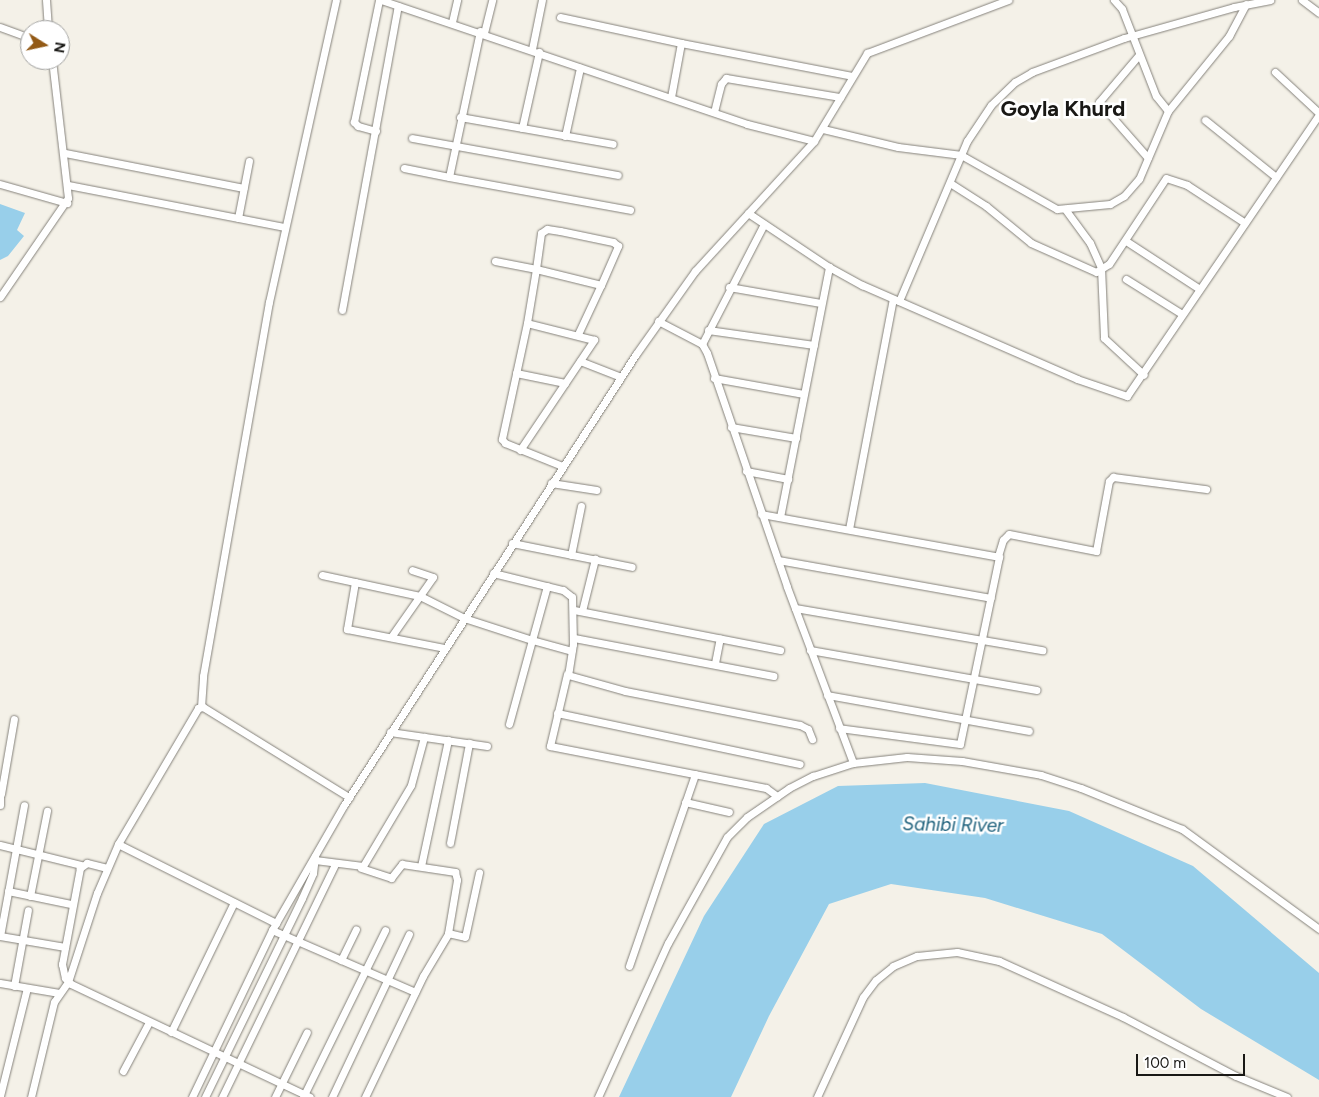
<!DOCTYPE html>
<style>
body{margin:0}
#map{position:relative;width:1319px;height:1097px;overflow:hidden;background:#f4f1e8;font-family:Figtree,sans-serif}
div>[style]{position:absolute}
[style*='--x']{left:calc(var(--x)*1px);top:calc(var(--y)*1px);width:calc(var(--w)*1px);rotate:calc(var(--a)*1deg)}
.water>*{inset:0;background:#98cfea}
.roads{filter:drop-shadow(0 0 1px #85827b) drop-shadow(0 0 1px #85827b)}
.minor>*{height:7px;margin:-3.5px;padding:0 3.5px;transform-origin:3.5px;border-radius:3.5px;background:#fff}
span{translate:-50% -50%;white-space:nowrap;text-align:center;line-height:1.15;-webkit-text-stroke:5px #fff;paint-order:stroke}
.water-label{font-size:19px;color:#1a5e7a;font-style:italic}
.district-label{font-size:22px;color:#191815;font-weight:700}
.north{position:absolute;left:20px;top:20px;width:50px;height:50px;box-sizing:border-box;background:#fff;border:1px solid #a3a3a1;border-radius:50%;rotate:100deg;font-size:14px;font-weight:700;line-height:20px;text-align:center;color:#191815}
.north::after{content:'';display:block;margin:auto;width:18px;height:22px;background:#935a16;clip-path:polygon(50% 0,100% 100%,50% 72%,0 100%)}
.scale{position:absolute;left:1136px;top:1054px;width:109px;height:22px;box-sizing:border-box;border:2px solid #191815;border-top:0;padding-left:6px;font-size:15px;line-height:18px;white-space:nowrap;color:#191815;-webkit-text-stroke:4px #fff;paint-order:stroke}
</style>
<div id="map">
<div class="water">
<div style="clip-path:polygon(0 204px,25px 213px,17px 230px,24px 236px,8px 256px,0 260px)"></div>
<div style="clip-path:polygon(925px 783px,1069px 811px,1193px 866px,1319px 973px,1319px 1080px,1201px 1009px,1102px 934px,985px 898px,891px 884px,829px 904px,769px 1016px,731px 1097px,619px 1097px,704px 916px,764px 824px,838px 786px)"></div>
</div>
<div class="roads">
<div class="minor">
<div style="--x:46;--y:0;--w:30;--a:86"></div>
<div style="--x:381;--y:0;--w:386;--a:18.7"></div>
<div style="--x:747;--y:124;--w:69;--a:14.2"></div>
<div style="--x:1114;--y:0;--w:12;--a:48"></div>
<div style="--x:1122;--y:9;--w:93;--a:68.7"></div>
<div style="--x:1156;--y:96;--w:19;--a:51"></div>
<div style="--x:1302;--y:0;--w:21;--a:37"></div>
<div style="--x:560;--y:17;--w:124;--a:12.1"></div>
<div style="--x:452;--y:22;--w:23;--a:-77"></div>
<div style="--x:0;--y:27;--w:32;--a:20"></div>
<div style="--x:480;--y:31;--w:149;--a:102"></div>
<div style="--x:449;--y:177;--w:184;--a:10.3"></div>
<div style="--x:484;--y:33;--w:34;--a:-76"></div>
<div style="--x:532;--y:49;--w:50;--a:-78.5"></div>
<div style="--x:1138;--y:56;--w:60;--a:130.3"></div>
<div style="--x:1099;--y:102;--w:74;--a:48.8"></div>
<div style="--x:1275;--y:72;--w:60;--a:43"></div>
<div style="--x:671;--y:97;--w:55;--a:-79.5"></div>
<div style="--x:681;--y:43;--w:174;--a:10.9"></div>
<div style="--x:714;--y:112;--w:29;--a:-76"></div>
<div style="--x:721;--y:84;--w:8;--a:-50"></div>
<div style="--x:726;--y:78;--w:116;--a:9.5"></div>
<div style="--x:460;--y:117;--w:155;--a:10"></div>
<div style="--x:1205;--y:120;--w:91;--a:38.8"></div>
<div style="--x:522;--y:128;--w:78;--a:-77.4"></div>
<div style="--x:823;--y:129;--w:77;--a:13.5"></div>
<div style="--x:898;--y:147;--w:64;--a:7.2"></div>
<div style="--x:961;--y:155;--w:110;--a:29.4"></div>
<div style="--x:1057;--y:209;--w:53;--a:-5.4"></div>
<div style="--x:1110;--y:204;--w:16;--a:-30"></div>
<div style="--x:1124;--y:196;--w:23;--a:-49"></div>
<div style="--x:1139;--y:179;--w:74;--a:-66.9"></div>
<div style="--x:1168;--y:111;--w:97;--a:-50.9"></div>
<div style="--x:1229;--y:36;--w:36;--a:-62"></div>
<div style="--x:376;--y:131;--w:19;--a:-164"></div>
<div style="--x:358;--y:126;--w:6;--a:-135"></div>
<div style="--x:354;--y:122;--w:125;--a:-78.4"></div>
<div style="--x:565;--y:136;--w:70;--a:-77.6"></div>
<div style="--x:412;--y:138;--w:209;--a:10.2"></div>
<div style="--x:65;--y:153;--w:182;--a:11.1"></div>
<div style="--x:404;--y:168;--w:46;--a:11.3"></div>
<div style="--x:950;--y:183;--w:43;--a:32.6"></div>
<div style="--x:986;--y:206;--w:58;--a:39.4"></div>
<div style="--x:1031;--y:243;--w:71;--a:24"></div>
<div style="--x:1096;--y:272;--w:15;--a:-32"></div>
<div style="--x:1109;--y:264;--w:103;--a:-56.5"></div>
<div style="--x:1166;--y:178;--w:22;--a:18"></div>
<div style="--x:1187;--y:185;--w:69;--a:33.2"></div>
<div style="--x:0;--y:184;--w:70;--a:15.8"></div>
<div style="--x:68;--y:185;--w:221;--a:11"></div>
<div style="--x:1065;--y:209;--w:42;--a:53.7"></div>
<div style="--x:1090;--y:243;--w:27;--a:66"></div>
<div style="--x:1101;--y:268;--w:70;--a:87.5"></div>
<div style="--x:1104;--y:338;--w:54;--a:42.8"></div>
<div style="--x:748;--y:213;--w:97;--a:33.7"></div>
<div style="--x:829;--y:267;--w:38;--a:29"></div>
<div style="--x:862;--y:285;--w:235;--a:23.6"></div>
<div style="--x:1077;--y:379;--w:53;--a:18.8"></div>
<div style="--x:1127;--y:396;--w:340;--a:-55.7"></div>
<div style="--x:238;--y:218;--w:58;--a:-79.1"></div>
<div style="--x:1126;--y:241;--w:86;--a:33.1"></div>
<div style="--x:495;--y:261;--w:42;--a:11"></div>
<div style="--x:536;--y:269;--w:67;--a:13.8"></div>
<div style="--x:601;--y:285;--w:43;--a:-66.4"></div>
<div style="--x:618;--y:246;--w:6;--a:-141"></div>
<div style="--x:613;--y:242;--w:54;--a:-168.3"></div>
<div style="--x:560;--y:231;--w:13;--a:-171"></div>
<div style="--x:547;--y:229;--w:7;--a:146"></div>
<div style="--x:541;--y:233;--w:36;--a:98"></div>
<div style="--x:536;--y:269;--w:55;--a:99.5"></div>
<div style="--x:527;--y:323;--w:119;--a:102.2"></div>
<div style="--x:502;--y:439;--w:5;--a:53"></div>
<div style="--x:505;--y:443;--w:61;--a:22"></div>
<div style="--x:1126;--y:279;--w:66;--a:32"></div>
<div style="--x:729;--y:287;--w:93;--a:9.9"></div>
<div style="--x:0;--y:297;--w:120;--a:-55.5"></div>
<div style="--x:68;--y:198;--w:139;--a:-96.6"></div>
<div style="--x:899;--y:301;--w:174;--a:-67"></div>
<div style="--x:967;--y:141;--w:43;--a:-56.3"></div>
<div style="--x:991;--y:105;--w:33;--a:-44"></div>
<div style="--x:1015;--y:82;--w:20;--a:-30"></div>
<div style="--x:1032;--y:72;--w:98;--a:-20.3"></div>
<div style="--x:1124;--y:38;--w:114;--a:-15.7"></div>
<div style="--x:1234;--y:7;--w:37;--a:-11"></div>
<div style="--x:342;--y:310;--w:309;--a:-79.6"></div>
<div style="--x:658;--y:321;--w:50;--a:27.6"></div>
<div style="--x:702;--y:344;--w:10;--a:61"></div>
<div style="--x:707;--y:353;--w:247;--a:71.1"></div>
<div style="--x:787;--y:587;--w:188;--a:69.4"></div>
<div style="--x:708;--y:330;--w:107;--a:8.1"></div>
<div style="--x:578;--y:334;--w:54;--a:-64.9"></div>
<div style="--x:702;--y:344;--w:135;--a:-62.7"></div>
<div style="--x:580;--y:361;--w:44;--a:21.3"></div>
<div style="--x:516;--y:373;--w:50;--a:11.5"></div>
<div style="--x:714;--y:378;--w:91;--a:10.1"></div>
<div style="--x:731;--y:427;--w:66;--a:9.6"></div>
<div style="--x:520;--y:450;--w:133;--a:-56.1"></div>
<div style="--x:594;--y:340;--w:69;--a:-165.8"></div>
<div style="--x:746;--y:471;--w:43;--a:10.8"></div>
<div style="--x:551;--y:483;--w:46;--a:8.8"></div>
<div style="--x:761;--y:514;--w:242;--a:10.2"></div>
<div style="--x:999;--y:557;--w:191;--a:101.8"></div>
<div style="--x:960;--y:744;--w:122;--a:-172.5"></div>
<div style="--x:780;--y:517;--w:255;--a:-78.9"></div>
<div style="--x:849;--y:529;--w:234;--a:-79.2"></div>
<div style="--x:512;--y:543;--w:122;--a:11.3"></div>
<div style="--x:571;--y:555;--w:50;--a:-78.5"></div>
<div style="--x:998;--y:556;--w:17;--a:-73"></div>
<div style="--x:1003;--y:540;--w:8;--a:-45"></div>
<div style="--x:1009;--y:534;--w:89;--a:11.1"></div>
<div style="--x:1096;--y:551;--w:71;--a:-79.5"></div>
<div style="--x:1109;--y:481;--w:6;--a:-45"></div>
<div style="--x:1113;--y:477;--w:94;--a:7.4"></div>
<div style="--x:778;--y:560;--w:216;--a:10.1"></div>
<div style="--x:493;--y:573;--w:72;--a:13.7"></div>
<div style="--x:563;--y:590;--w:11;--a:38"></div>
<div style="--x:572;--y:597;--w:47;--a:88.8"></div>
<div style="--x:573;--y:644;--w:31;--a:99"></div>
<div style="--x:568;--y:675;--w:59;--a:15.7"></div>
<div style="--x:625;--y:691;--w:178;--a:11"></div>
<div style="--x:800;--y:725;--w:9;--a:27"></div>
<div style="--x:808;--y:729;--w:11;--a:68"></div>
<div style="--x:322;--y:575;--w:100;--a:12.1"></div>
<div style="--x:420;--y:596;--w:49;--a:26.6"></div>
<div style="--x:464;--y:618;--w:71;--a:17.9"></div>
<div style="--x:532;--y:640;--w:87;--a:105.3"></div>
<div style="--x:355;--y:582;--w:48;--a:99.7"></div>
<div style="--x:347;--y:629;--w:100;--a:11"></div>
<div style="--x:547;--y:586;--w:56;--a:105.5"></div>
<div style="--x:532;--y:640;--w:41;--a:15.4"></div>
<div style="--x:795;--y:608;--w:251;--a:9.7"></div>
<div style="--x:574;--y:610;--w:210;--a:11"></div>
<div style="--x:582;--y:611;--w:54;--a:-76"></div>
<div style="--x:391;--y:637;--w:73;--a:-55"></div>
<div style="--x:433;--y:577;--w:22;--a:-162"></div>
<div style="--x:574;--y:638;--w:203;--a:10.8"></div>
<div style="--x:810;--y:650;--w:230;--a:10"></div>
<div style="--x:715;--y:663;--w:25;--a:-79"></div>
<div style="--x:567;--y:674;--w:74;--a:103.3"></div>
<div style="--x:550;--y:746;--w:220;--a:11"></div>
<div style="--x:766;--y:788;--w:14;--a:36"></div>
<div style="--x:827;--y:695;--w:205;--a:10.1"></div>
<div style="--x:201;--y:707;--w:31;--a:-86"></div>
<div style="--x:203;--y:676;--w:380;--a:-80"></div>
<div style="--x:269;--y:302;--w:309;--a:-77.5"></div>
<div style="--x:557;--y:713;--w:248;--a:11.9"></div>
<div style="--x:390;--y:732;--w:98;--a:8.2"></div>
<div style="--x:0;--y:794;--w:11;--a:90"></div>
<div style="--x:1;--y:794;--w:76;--a:-80.2"></div>
<div style="--x:685;--y:802;--w:45;--a:12.8"></div>
<div style="--x:450;--y:843;--w:102;--a:-79.2"></div>
<div style="--x:118;--y:844;--w:177;--a:26.6"></div>
<div style="--x:0;--y:845;--w:83;--a:13.9"></div>
<div style="--x:315;--y:860;--w:48;--a:7.1"></div>
<div style="--x:363;--y:866;--w:94;--a:-59.3"></div>
<div style="--x:411;--y:785;--w:50;--a:-74.8"></div>
<div style="--x:421;--y:866;--w:129;--a:-77.9"></div>
<div style="--x:107;--y:868;--w:21;--a:-166"></div>
<div style="--x:87;--y:863;--w:9;--a:144"></div>
<div style="--x:80;--y:868;--w:98;--a:100.6"></div>
<div style="--x:62;--y:964;--w:14;--a:78"></div>
<div style="--x:65;--y:978;--w:8;--a:45"></div>
<div style="--x:71;--y:984;--w:264;--a:25.3"></div>
<div style="--x:361;--y:868;--w:32;--a:18"></div>
<div style="--x:391;--y:878;--w:18;--a:-52"></div>
<div style="--x:402;--y:864;--w:54;--a:8.6"></div>
<div style="--x:455;--y:872;--w:8;--a:76"></div>
<div style="--x:457;--y:880;--w:54;--a:99.6"></div>
<div style="--x:448;--y:933;--w:17;--a:13"></div>
<div style="--x:465;--y:937;--w:66;--a:-77.7"></div>
<div style="--x:8;--y:891;--w:64;--a:11.7"></div>
<div style="--x:30;--y:896;--w:87;--a:-78.7"></div>
<div style="--x:272;--y:930;--w:156;--a:23.4"></div>
<div style="--x:0;--y:936;--w:133;--a:-79.6"></div>
<div style="--x:0;--y:936;--w:66;--a:9.6"></div>
<div style="--x:341;--y:960;--w:34;--a:-64"></div>
<div style="--x:629;--y:966;--w:203;--a:-71"></div>
<div style="--x:0;--y:983;--w:60;--a:9.6"></div>
<div style="--x:14;--y:986;--w:77;--a:-79.6"></div>
<div style="--x:171;--y:1032;--w:144;--a:-64.1"></div>
<div style="--x:123;--y:1071;--w:55;--a:-62"></div>
<div style="--x:0;--y:1096;--w:111;--a:-76"></div>
<div style="--x:31;--y:1097;--w:98;--a:-76.4"></div>
<div style="--x:54;--y:1002;--w:24;--a:-55"></div>
<div style="--x:68;--y:982;--w:94;--a:-72"></div>
<div style="--x:97;--y:893;--w:53;--a:-66.8"></div>
<div style="--x:118;--y:844;--w:158;--a:-59.5"></div>
<div style="--x:198;--y:708;--w:5;--a:-11"></div>
<div style="--x:203;--y:707;--w:172;--a:31.7"></div>
<div style="--x:192;--y:1097;--w:185;--a:-64.4"></div>
<div style="--x:272;--y:930;--w:144;--a:-60.1"></div>
<div style="--x:344;--y:805;--w:537;--a:-57.08"></div>
<div style="--x:636;--y:354;--w:102;--a:-54.6"></div>
<div style="--x:695;--y:271;--w:176;--a:-47.5"></div>
<div style="--x:814;--y:141;--w:103;--a:-58.9"></div>
<div style="--x:867;--y:53;--w:151;--a:-20.6"></div>
<div style="--x:205;--y:1097;--w:221;--a:-64"></div>
<div style="--x:302;--y:898;--w:27;--a:-66"></div>
<div style="--x:313;--y:873;--w:17;--a:-83"></div>
<div style="--x:222;--y:1097;--w:259;--a:-64.1"></div>
<div style="--x:275;--y:1097;--w:72;--a:-63.8"></div>
<div style="--x:303;--y:1097;--w:186;--a:-63.8"></div>
<div style="--x:332;--y:1097;--w:180;--a:-64.7"></div>
<div style="--x:365;--y:1097;--w:134;--a:-64.4"></div>
<div style="--x:423;--y:976;--w:49;--a:-59.2"></div>
<div style="--x:598;--y:1097;--w:169;--a:-65.6"></div>
<div style="--x:668;--y:943;--w:121;--a:-60.9"></div>
<div style="--x:727;--y:837;--w:28;--a:-45"></div>
<div style="--x:747;--y:817;--w:51;--a:-34.6"></div>
<div style="--x:789;--y:788;--w:27;--a:-27"></div>
<div style="--x:813;--y:776;--w:42;--a:-18"></div>
<div style="--x:853;--y:763;--w:54;--a:-6.3"></div>
<div style="--x:907;--y:757;--w:55;--a:4.2"></div>
<div style="--x:962;--y:761;--w:80;--a:10"></div>
<div style="--x:1041;--y:775;--w:42;--a:18"></div>
<div style="--x:1081;--y:788;--w:109;--a:22.1"></div>
<div style="--x:1182;--y:829;--w:170;--a:36.1"></div>
<div style="--x:817;--y:1097;--w:110;--a:-65.3"></div>
<div style="--x:863;--y:997;--w:21;--a:-53"></div>
<div style="--x:876;--y:980;--w:22;--a:-39"></div>
<div style="--x:893;--y:966;--w:26;--a:-23"></div>
<div style="--x:917;--y:956;--w:40;--a:-5.7"></div>
<div style="--x:957;--y:952;--w:43;--a:12.1"></div>
<div style="--x:999;--y:961;--w:136;--a:24.3"></div>
<div style="--x:1123;--y:1017;--w:127;--a:27.6"></div>
<div style="--x:1236;--y:1076;--w:55;--a:22.4"></div>
</div>
</div>
<div class="water-label">
<span style="left:953px;top:825px;rotate:1deg">Sahibi River</span>
</div>
<div class="district-label">
<span style="left:1063px;top:109px">Goyla Khurd</span>
</div>
<div class="north">N</div>
<div class="scale">100 m</div>
</div>
